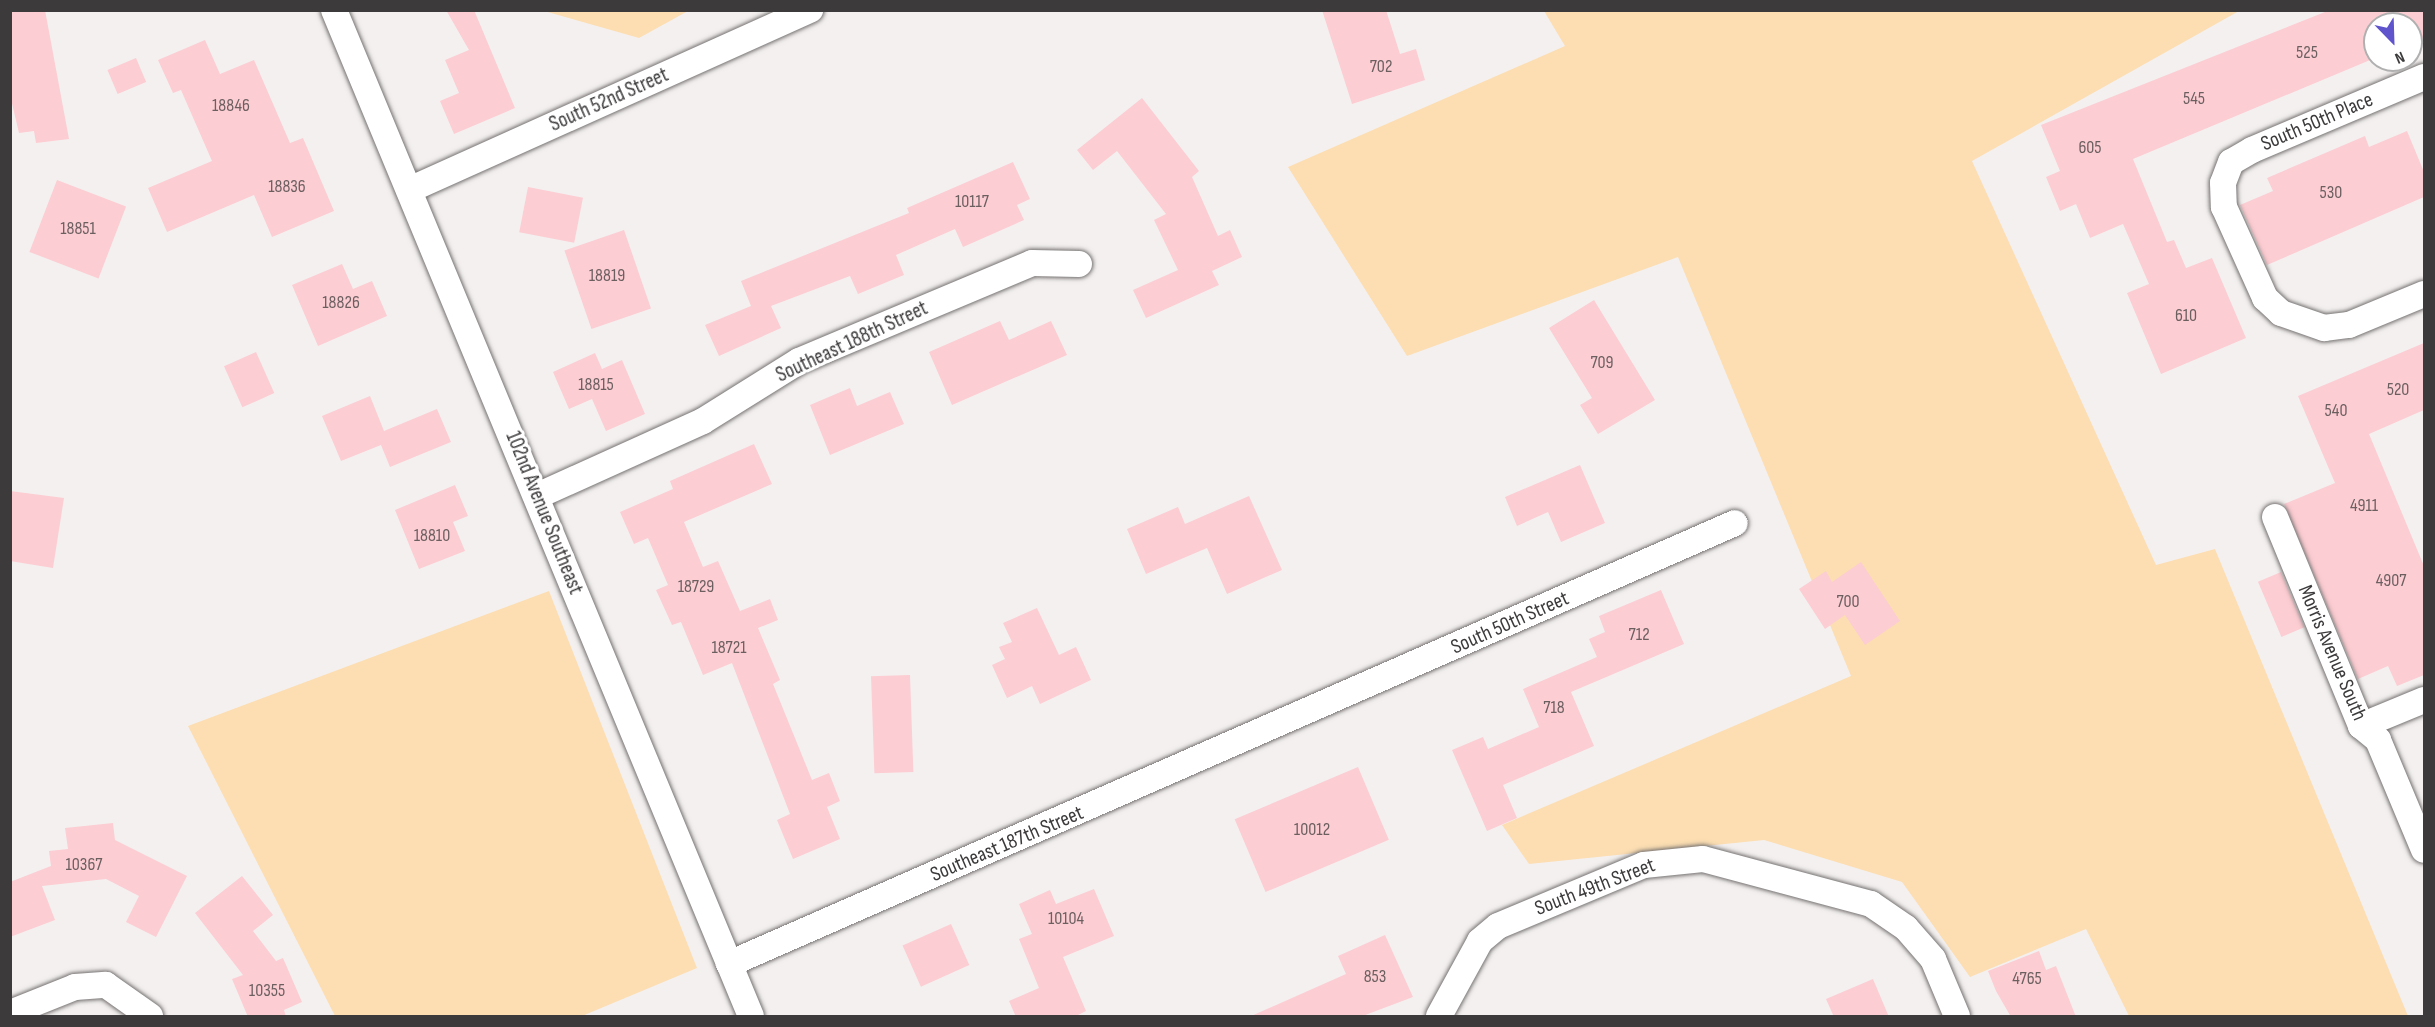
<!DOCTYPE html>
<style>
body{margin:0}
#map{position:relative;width:2435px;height:1027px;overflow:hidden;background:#f4f0f0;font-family:"Sofia Sans Condensed",sans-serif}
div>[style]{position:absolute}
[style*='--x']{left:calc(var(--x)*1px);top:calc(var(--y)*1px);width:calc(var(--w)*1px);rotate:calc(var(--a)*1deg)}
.green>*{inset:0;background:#fcdeb2}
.building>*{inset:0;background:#fccdd2;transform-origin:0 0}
.roads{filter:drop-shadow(0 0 2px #767272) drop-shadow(0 0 2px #767272)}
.minor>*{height:26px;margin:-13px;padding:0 13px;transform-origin:13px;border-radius:13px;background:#fff}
span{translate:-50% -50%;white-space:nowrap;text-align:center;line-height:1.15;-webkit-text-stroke:6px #fff;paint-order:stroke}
.number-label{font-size:18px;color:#6c5f60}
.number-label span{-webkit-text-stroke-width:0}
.street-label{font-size:21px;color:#3c3a3a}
.frame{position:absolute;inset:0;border:12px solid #3c3a3a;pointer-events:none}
.north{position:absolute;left:2363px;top:12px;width:60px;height:60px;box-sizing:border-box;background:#fff;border:2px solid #b1b0b0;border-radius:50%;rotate:157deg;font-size:16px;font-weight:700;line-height:24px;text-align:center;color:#3c3a3a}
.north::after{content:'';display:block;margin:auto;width:21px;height:27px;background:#5f54cc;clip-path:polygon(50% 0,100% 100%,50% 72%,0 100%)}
</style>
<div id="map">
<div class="green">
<div style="clip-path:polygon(544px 11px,688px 11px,639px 38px)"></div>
<div style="clip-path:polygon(1544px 11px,2239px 11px,1972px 161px,2156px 565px,2215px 549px,2408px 1016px,2129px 1016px,2086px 929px,1970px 977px,1902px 882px,1764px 840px,1529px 864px,1502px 825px,1851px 676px,1678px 257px,1407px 356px,1288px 167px,1565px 46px)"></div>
<div style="clip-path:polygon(549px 591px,697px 968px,582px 1016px,335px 1016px,188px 726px)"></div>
</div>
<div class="building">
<div style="clip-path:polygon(10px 10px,45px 10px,69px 139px,36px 143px,34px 131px,19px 133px,10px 95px)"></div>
<div style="clip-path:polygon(446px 10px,474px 10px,515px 108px,454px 134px,440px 101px,459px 93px,445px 60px,469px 50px)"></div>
<div style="clip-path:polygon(1322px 10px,1386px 10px,1400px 54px,1416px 49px,1425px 80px,1352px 104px)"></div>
<div style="clip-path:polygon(2330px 10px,2424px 10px,2424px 38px,2411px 44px,2411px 24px,2375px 24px,2375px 58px,2133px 159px,2167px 242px,2174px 240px,2186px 268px,2212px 258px,2246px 338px,2161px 374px,2127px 293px,2149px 284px,2123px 224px,2090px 238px,2076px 204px,2060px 211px,2046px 177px,2060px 171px,2041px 125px)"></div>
<div style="clip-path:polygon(205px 40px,220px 74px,254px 60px,290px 143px,303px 138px,334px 211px,272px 237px,254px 195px,167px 232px,148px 188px,212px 161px,181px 90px,173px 93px,158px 60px)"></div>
<div style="left:136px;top:58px;width:26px;height:31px;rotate:67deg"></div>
<div style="clip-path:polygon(1142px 98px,1199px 171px,1192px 177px,1218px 236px,1230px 230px,1242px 257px,1212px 271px,1219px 285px,1146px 318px,1133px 290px,1178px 270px,1154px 220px,1166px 214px,1117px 151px,1093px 170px,1077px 150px)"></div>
<div style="clip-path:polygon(2407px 131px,2424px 172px,2424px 197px,2267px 265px,2240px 205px,2273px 191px,2267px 178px,2365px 136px,2369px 147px)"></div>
<div style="clip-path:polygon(1013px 162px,1030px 199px,1017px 205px,1024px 220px,963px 247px,955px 229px,896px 255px,904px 275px,858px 294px,850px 276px,771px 306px,781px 328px,719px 356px,705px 325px,751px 306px,741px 281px,909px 213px,907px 208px)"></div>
<div style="left:57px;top:180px;width:74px;height:77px;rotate:21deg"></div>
<div style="left:528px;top:187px;width:56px;height:46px;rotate:11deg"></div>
<div style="left:624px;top:230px;width:83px;height:63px;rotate:71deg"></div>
<div style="clip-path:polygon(342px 264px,353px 289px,372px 281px,387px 316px,318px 346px,292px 285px)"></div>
<div style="clip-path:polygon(1594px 300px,1655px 400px,1598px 434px,1580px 405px,1592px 398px,1549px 328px)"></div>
<div style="clip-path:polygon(1000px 321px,1009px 340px,1051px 321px,1067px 355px,952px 405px,929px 352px)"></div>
<div style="clip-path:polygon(2424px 343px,2424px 410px,2369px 434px,2424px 566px,2424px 675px,2397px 686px,2388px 666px,2358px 679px,2284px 504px,2335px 483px,2298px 396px)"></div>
<div style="left:256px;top:352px;width:45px;height:35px;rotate:66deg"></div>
<div style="clip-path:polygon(595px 353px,602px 369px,622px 360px,645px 414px,606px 431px,592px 399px,569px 409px,553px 372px)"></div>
<div style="clip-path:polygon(850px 388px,857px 406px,890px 392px,904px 424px,830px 455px,810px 405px)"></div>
<div style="clip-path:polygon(370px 396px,384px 431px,437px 409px,451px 442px,390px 467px,381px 445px,341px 461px,322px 416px)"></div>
<div style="clip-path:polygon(754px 444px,772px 484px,684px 522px,703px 567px,718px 561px,740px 611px,770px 599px,778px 620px,758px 628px,780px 680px,773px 684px,812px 780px,829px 773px,840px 801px,827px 807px,840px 839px,793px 859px,777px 820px,790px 814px,732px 663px,703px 675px,681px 622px,672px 625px,656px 590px,668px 585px,648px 538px,634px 544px,620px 512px,673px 489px,670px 481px)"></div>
<div style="clip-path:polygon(1580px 465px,1605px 523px,1561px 542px,1548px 512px,1517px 526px,1505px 497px)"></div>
<div style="clip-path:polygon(455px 485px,468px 516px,453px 522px,465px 551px,419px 569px,395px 510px)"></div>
<div style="clip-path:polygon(10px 491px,64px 498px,53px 568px,10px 561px)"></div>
<div style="clip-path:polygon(1249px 496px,1282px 570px,1227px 594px,1207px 548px,1146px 574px,1127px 529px,1178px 507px,1185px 524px)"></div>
<div style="clip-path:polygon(1861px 562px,1900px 621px,1865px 645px,1845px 615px,1825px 629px,1799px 589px,1826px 571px,1832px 582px)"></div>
<div style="left:2281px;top:572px;width:60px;height:25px;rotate:67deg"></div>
<div style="clip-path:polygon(1661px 590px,1684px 644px,1571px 692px,1594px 746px,1503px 785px,1517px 818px,1487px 831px,1452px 750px,1483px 737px,1488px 749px,1539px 727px,1523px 689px,1597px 657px,1589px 639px,1605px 632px,1599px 616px)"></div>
<div style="clip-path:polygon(1037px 608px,1059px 655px,1076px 647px,1091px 680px,1040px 704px,1032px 686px,1007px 698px,992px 665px,1005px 659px,999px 647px,1012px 642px,1003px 623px)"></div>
<div style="left:910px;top:675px;width:97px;height:39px;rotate:88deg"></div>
<div style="left:1358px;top:767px;width:79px;height:134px;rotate:67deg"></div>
<div style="clip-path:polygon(113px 823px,115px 840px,187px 876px,156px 937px,126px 922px,139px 896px,106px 879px,42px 886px,55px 920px,10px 937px,10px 882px,51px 866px,49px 851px,68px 849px,65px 828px)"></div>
<div style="clip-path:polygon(242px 876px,273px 915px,253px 931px,276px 961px,283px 958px,302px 1002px,284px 1010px,286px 1017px,248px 1017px,232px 979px,243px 975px,195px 913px)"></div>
<div style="clip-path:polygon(1094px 889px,1114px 936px,1063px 957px,1086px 1011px,1074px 1017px,1016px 1017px,1009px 1001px,1039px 988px,1019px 939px,1032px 934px,1019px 904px,1050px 890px,1056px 904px)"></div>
<div style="left:951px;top:924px;width:45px;height:53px;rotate:66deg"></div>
<div style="clip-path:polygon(1385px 935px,1413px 997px,1360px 1017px,1249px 1017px,1346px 974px,1338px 956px)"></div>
<div style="clip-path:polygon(2039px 951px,2046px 970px,2056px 966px,2076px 1017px,2011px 1017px,1996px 991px,1988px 971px)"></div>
<div style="clip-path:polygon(1873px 979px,1889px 1017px,1834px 1017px,1826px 999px)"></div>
</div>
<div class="roads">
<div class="minor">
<div style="--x:334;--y:10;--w:1089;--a:67.49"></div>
<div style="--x:2424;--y:77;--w:187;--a:157"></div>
<div style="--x:2252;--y:150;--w:24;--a:150"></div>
<div style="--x:2231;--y:162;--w:22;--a:111"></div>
<div style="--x:2223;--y:183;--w:24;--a:88"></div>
<div style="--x:2224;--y:207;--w:100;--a:65.7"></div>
<div style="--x:2265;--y:298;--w:22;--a:43"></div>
<div style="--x:2281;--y:313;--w:46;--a:19.2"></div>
<div style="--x:2324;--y:328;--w:25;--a:-7"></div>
<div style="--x:2349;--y:325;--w:81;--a:-22.5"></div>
<div style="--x:409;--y:190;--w:440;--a:-24.2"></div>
<div style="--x:537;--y:496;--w:182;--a:-24.3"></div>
<div style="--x:703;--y:421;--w:113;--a:-32"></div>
<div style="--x:799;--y:361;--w:253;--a:-22.8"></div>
<div style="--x:1032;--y:263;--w:47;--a:1.2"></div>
<div style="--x:2275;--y:517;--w:226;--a:67.6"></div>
<div style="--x:2361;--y:726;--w:22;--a:39"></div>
<div style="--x:2378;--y:740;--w:119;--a:67.3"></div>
<div style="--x:2361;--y:726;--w:68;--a:-22.4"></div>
<div style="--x:729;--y:964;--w:1098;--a:-23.67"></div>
<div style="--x:10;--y:1013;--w:70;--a:-21.8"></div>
<div style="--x:75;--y:987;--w:31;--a:-4"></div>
<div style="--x:106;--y:985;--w:54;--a:35.2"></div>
<div style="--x:1439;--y:1016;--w:85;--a:-61.3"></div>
<div style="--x:1480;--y:941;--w:23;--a:-40"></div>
<div style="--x:1498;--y:926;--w:158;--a:-22.7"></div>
<div style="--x:1644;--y:865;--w:59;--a:-5.8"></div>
<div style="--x:1703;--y:859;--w:174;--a:15"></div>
<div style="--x:1871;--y:904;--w:42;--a:34.4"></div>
<div style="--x:1906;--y:928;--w:41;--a:48.9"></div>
<div style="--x:1933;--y:959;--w:62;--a:67.2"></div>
</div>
</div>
<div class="number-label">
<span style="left:2307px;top:53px">525</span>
<span style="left:1381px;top:67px">702</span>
<span style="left:2194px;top:99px">545</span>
<span style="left:231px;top:106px">18846</span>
<span style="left:2090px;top:148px">605</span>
<span style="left:287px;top:187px">18836</span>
<span style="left:2331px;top:193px">530</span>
<span style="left:972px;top:202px">10117</span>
<span style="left:78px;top:229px">18851</span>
<span style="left:607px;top:276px">18819</span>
<span style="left:341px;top:303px">18826</span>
<span style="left:2186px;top:316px">610</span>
<span style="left:1602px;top:363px">709</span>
<span style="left:596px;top:385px">18815</span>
<span style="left:2398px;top:390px">520</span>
<span style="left:2336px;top:411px">540</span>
<span style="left:2364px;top:506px">4911</span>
<span style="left:432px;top:536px">18810</span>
<span style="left:2391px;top:581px">4907</span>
<span style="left:696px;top:587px">18729</span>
<span style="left:1848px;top:602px">700</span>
<span style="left:1639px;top:635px">712</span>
<span style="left:729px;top:648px">18721</span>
<span style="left:1554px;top:708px">718</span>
<span style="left:1312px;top:830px">10012</span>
<span style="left:84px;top:865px">10367</span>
<span style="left:1066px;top:919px">10104</span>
<span style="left:1375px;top:977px">853</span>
<span style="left:2027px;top:979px">4765</span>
<span style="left:267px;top:991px">10355</span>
</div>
<div class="street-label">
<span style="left:609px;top:100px;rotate:-24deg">South 52nd Street</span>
<span style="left:2317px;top:122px;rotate:-23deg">South 50th Place</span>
<span style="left:852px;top:342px;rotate:-25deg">Southeast 188th Street</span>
<span style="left:544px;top:513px;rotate:68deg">102nd Avenue Southeast</span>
<span style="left:1510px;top:623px;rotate:-24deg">South 50th Street</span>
<span style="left:2332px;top:653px;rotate:67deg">Morris Avenue South</span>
<span style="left:1007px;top:844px;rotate:-23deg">Southeast 187th Street</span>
<span style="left:1595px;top:887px;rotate:-21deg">South 49th Street</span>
</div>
<div class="frame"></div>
<div class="north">N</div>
</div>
